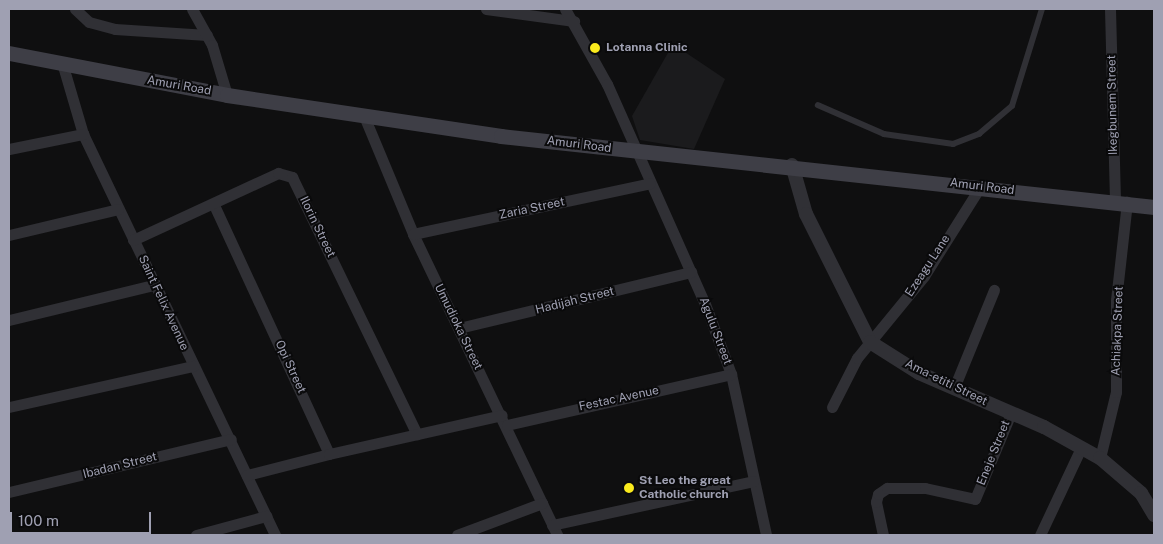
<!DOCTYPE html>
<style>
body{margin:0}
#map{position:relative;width:1163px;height:544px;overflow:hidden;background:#0f0f10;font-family:"Public Sans",sans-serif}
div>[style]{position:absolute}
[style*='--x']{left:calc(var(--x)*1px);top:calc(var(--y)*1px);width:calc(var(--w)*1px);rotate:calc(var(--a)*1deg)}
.built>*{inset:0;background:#1b1b1d}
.service>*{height:5.5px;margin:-2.75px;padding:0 2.75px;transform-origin:2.75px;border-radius:2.75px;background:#303035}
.minor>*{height:11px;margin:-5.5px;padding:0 5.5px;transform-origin:5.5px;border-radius:5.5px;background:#303035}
.tertiary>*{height:14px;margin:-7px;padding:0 7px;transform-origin:7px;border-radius:7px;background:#303035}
.secondary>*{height:15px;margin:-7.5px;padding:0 7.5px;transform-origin:7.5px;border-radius:7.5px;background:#3e3e46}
.dots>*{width:14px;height:14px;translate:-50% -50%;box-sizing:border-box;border:2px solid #0a0a0b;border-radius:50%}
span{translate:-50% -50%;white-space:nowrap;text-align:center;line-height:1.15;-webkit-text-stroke:4px #0a0a0b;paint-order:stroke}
.poi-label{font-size:12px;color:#9fa0b2;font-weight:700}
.left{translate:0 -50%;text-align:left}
.street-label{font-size:12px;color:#9fa0b2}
.frame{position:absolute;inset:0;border:10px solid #9fa0b2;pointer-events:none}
.scale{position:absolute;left:10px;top:512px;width:141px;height:22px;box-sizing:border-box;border:2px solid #9fa0b2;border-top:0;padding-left:6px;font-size:15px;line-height:18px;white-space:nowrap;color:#9fa0b2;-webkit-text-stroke:4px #0a0a0b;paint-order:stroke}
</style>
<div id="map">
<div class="built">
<div style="clip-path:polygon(673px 44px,725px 79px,694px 149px,640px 140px,632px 116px)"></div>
</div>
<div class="service">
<div style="--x:818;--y:105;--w:72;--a:23.7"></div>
<div style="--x:884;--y:134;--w:70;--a:8.2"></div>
<div style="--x:953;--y:144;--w:28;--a:-21"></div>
<div style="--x:979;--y:134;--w:43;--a:-40.3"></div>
<div style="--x:1012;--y:106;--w:102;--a:-72.8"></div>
</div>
<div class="minor">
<div style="--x:75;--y:9;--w:19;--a:43"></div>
<div style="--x:89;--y:22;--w:27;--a:15"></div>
<div style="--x:115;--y:29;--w:92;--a:3.7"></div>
<div style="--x:192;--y:9;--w:41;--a:60.9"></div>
<div style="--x:212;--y:45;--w:52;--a:73.3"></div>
<div style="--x:486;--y:9;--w:89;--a:7.8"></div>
<div style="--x:565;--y:9;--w:86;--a:60.8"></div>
<div style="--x:607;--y:84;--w:241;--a:66"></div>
<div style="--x:705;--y:304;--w:75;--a:69.6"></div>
<div style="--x:731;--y:374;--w:165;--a:77.7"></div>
<div style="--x:1110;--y:9;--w:192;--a:88.5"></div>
<div style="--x:63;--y:66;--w:71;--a:73.6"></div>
<div style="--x:83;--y:134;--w:445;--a:64.4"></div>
<div style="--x:364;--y:116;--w:128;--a:67.4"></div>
<div style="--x:413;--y:234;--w:334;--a:64.4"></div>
<div style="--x:9;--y:149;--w:76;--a:-11.5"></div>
<div style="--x:214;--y:205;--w:274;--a:65.2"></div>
<div style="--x:329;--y:454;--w:85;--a:165.6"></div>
<div style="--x:413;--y:234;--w:242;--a:-12.1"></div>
<div style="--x:9;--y:235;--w:112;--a:-13.4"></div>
<div style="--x:133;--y:240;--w:160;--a:-24.8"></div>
<div style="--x:278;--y:173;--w:15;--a:16"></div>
<div style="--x:292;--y:177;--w:286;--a:64.1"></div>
<div style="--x:9;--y:320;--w:149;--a:-13.6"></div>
<div style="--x:459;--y:328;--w:239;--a:-13.6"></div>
<div style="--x:954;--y:388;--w:106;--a:-67.8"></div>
<div style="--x:9;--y:407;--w:189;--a:-12.6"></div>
<div style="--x:832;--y:407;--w:55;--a:-63"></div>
<div style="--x:857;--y:358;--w:106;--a:-50.7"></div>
<div style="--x:924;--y:276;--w:105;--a:-57.8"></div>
<div style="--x:507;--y:425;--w:230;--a:-12.8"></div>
<div style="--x:329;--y:454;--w:177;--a:-12.7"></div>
<div style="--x:1100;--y:458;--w:68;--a:-76.4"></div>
<div style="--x:1116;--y:392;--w:92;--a:-90"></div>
<div style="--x:1116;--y:300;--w:99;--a:-83.6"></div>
<div style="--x:9;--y:492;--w:228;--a:-13.4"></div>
<div style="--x:552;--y:525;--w:206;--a:-12.3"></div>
<div style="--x:196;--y:535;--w:73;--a:-15.2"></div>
<div style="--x:457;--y:535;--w:91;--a:-20.6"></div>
<div style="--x:883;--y:535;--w:34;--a:-102"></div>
<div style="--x:876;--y:502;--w:8;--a:-76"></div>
<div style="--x:878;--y:494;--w:11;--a:-34"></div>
<div style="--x:887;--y:488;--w:38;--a:0"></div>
<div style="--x:925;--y:488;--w:51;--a:12.4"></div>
<div style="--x:975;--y:499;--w:93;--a:-67.3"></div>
<div style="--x:1040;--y:535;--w:96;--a:-64.8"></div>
</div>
<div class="tertiary">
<div style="--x:792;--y:165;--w:51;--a:74.1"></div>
<div style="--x:806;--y:214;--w:143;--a:63.4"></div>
<div style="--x:870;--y:342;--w:58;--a:32.3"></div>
<div style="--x:919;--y:373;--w:136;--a:23.4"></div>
<div style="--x:1044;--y:427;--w:64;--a:29"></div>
<div style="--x:1100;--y:458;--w:54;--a:40.5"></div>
<div style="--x:1141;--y:493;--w:26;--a:59"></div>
</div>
<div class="secondary">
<div style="--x:9;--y:53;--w:222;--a:10.9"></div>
<div style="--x:227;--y:95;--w:277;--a:8.5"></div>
<div style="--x:501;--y:136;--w:657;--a:6.21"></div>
</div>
<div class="dots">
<div style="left:595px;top:48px;background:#faea1d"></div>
<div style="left:629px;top:488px;background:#faea1d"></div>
</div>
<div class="poi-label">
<span class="left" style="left:606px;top:48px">Lotanna Clinic</span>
<span class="left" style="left:639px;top:488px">St Leo the great<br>Catholic church</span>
</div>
<div class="street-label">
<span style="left:179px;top:86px;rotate:10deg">Amuri Road</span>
<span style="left:1113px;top:105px;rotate:-91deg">Ikegbunem Street</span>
<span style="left:579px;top:145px;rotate:7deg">Amuri Road</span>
<span style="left:982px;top:187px;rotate:7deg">Amuri Road</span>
<span style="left:532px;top:209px;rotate:-12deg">Zaria Street</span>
<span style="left:317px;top:227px;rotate:64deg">Ilorin Street</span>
<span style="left:928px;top:266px;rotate:-57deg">Ezeagu Lane</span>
<span style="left:575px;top:301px;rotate:-14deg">Hadijah Street</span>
<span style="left:163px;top:303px;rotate:65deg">Saint Felix Avenue</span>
<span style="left:458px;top:327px;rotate:64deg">Umudioka Street</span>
<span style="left:715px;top:331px;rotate:69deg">Agulu Street</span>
<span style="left:1118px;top:331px;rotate:-88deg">Achiakpa Street</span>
<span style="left:290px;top:367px;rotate:65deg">Opi Street</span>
<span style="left:946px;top:383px;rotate:26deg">Ama-etiti Street</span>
<span style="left:619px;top:399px;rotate:-12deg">Festac Avenue</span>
<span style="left:994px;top:453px;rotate:-68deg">Eneje Street</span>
<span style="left:120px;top:466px;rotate:-14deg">Ibadan Street</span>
</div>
<div class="frame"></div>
<div class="scale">100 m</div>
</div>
